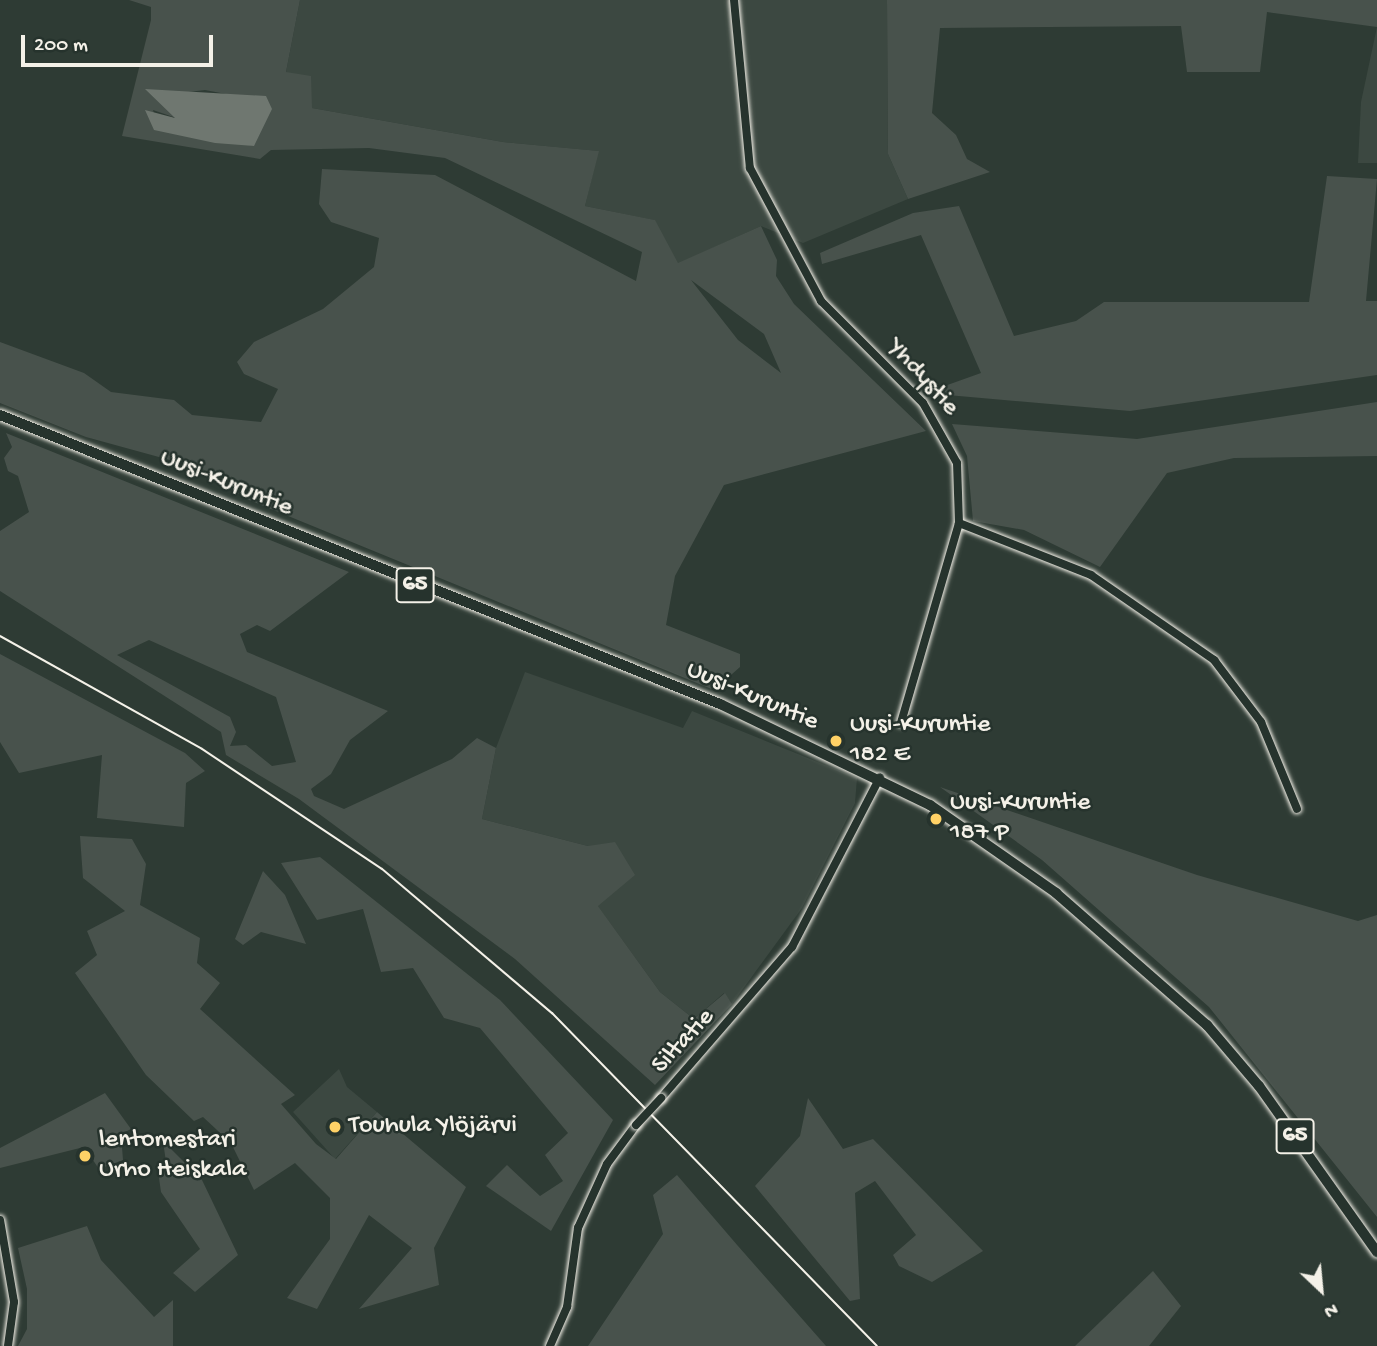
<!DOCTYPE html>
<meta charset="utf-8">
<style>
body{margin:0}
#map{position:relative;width:1377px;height:1346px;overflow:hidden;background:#2e3b34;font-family:"Gochi Hand",sans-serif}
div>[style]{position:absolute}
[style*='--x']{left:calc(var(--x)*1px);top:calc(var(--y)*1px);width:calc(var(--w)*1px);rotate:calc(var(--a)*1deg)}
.built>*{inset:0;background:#3c4841}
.green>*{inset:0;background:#48524c}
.water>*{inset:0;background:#6f7770}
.roads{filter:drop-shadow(0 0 2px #f4f1e8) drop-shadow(0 0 2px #f4f1e8)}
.secondary>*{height:8px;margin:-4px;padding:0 4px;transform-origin:4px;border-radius:4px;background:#26332d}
.primary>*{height:10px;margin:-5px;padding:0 5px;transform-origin:5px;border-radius:5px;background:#26332d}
.rail>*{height:2px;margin:-1px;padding:0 1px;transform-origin:1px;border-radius:1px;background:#f4f1e8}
.bridges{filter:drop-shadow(0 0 2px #f4f1e8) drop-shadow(0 0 2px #f4f1e8)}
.secondary-bridge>*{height:8px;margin:-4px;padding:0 4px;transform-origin:4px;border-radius:4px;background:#26332d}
.dots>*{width:19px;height:19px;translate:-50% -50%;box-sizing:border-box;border:4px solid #26332d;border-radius:50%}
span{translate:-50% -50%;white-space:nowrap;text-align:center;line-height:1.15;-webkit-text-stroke:5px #26332d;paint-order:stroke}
.shield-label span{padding:2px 5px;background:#26332d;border:2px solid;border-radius:5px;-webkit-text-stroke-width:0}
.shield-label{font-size:24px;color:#f4f1e8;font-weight:700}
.street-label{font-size:26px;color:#f4f1e8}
.poi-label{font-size:26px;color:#f4f1e8}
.left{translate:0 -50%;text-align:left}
.north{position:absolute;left:1286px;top:1255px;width:70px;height:70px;-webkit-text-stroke:5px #26332d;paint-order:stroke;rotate:154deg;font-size:19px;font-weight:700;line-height:28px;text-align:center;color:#f4f1e8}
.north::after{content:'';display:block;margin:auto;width:24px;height:32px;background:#f4f1e8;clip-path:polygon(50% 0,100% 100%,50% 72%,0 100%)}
.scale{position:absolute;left:21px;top:35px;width:192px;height:32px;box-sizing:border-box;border:4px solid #f4f1e8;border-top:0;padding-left:9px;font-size:21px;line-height:24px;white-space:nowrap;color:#f4f1e8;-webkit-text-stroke:5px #26332d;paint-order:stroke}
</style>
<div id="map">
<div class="built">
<div style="clip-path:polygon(300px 0,887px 0,888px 154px,908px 199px,803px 243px,761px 226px,678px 264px,654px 220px,585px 206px,598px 151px,503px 142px,312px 108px,286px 72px)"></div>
<div style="clip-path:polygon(1377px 27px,1377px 163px,1358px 163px,1361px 102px)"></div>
<div style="clip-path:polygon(525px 672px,683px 728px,692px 711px,857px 778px,855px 803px,802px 908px,732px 1004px,724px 993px,694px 1019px,660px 992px,597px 905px,588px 846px,482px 819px,496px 748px)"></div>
<div style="clip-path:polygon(339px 1069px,347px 1087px,377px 1112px,335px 1159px,293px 1112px)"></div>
</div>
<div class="green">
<div style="clip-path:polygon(evenodd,129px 0,300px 0,286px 72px,311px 76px,312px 108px,503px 142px,599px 151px,585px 206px,655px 220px,678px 263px,761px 226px,777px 260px,776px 276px,794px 304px,926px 431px,724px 485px,675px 576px,666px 625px,740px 654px,740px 667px,714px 690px,249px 500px,188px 465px,86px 437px,0 403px,0 342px,84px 373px,111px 392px,174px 400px,192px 415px,261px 422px,278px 389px,244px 374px,237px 362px,254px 342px,323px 309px,374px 267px,379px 238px,331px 222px,319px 204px,322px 169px,435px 175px,636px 281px,642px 252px,445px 158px,369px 148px,271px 150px,260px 159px,122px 136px,151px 20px,151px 7px,129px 0,205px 90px,226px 94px,254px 146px,158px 127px,153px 110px,176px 118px,156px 96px,205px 90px,129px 0,691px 280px,764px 334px,781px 373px,738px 340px,691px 280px)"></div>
<div style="clip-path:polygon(887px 0,1377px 0,1377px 27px,1267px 12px,1260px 72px,1187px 72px,1181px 26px,940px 28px,932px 113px,956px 135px,967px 159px,990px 172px,908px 199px,888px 154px)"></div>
<div style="clip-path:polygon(1327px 176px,1377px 179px,1366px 301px,1377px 301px,1377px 375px,1130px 411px,925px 393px,981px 373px,921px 235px,822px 264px,820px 253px,913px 213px,959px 206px,1014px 336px,1076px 321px,1104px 302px,1309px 302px)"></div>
<div style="clip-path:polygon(1377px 402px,1377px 456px,1234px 458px,1167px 473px,1100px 567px,1024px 530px,973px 521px,967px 456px,952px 424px,1137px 439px)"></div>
<div style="clip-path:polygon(evenodd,6px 433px,349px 572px,270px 631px,257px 625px,240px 634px,247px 652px,388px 711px,350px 740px,331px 774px,311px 789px,314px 796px,344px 809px,452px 759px,477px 738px,496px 748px,482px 819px,588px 846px,615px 842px,635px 875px,598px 906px,660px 992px,694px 1019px,725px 993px,732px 1004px,655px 1085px,515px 959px,299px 799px,226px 755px,221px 732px,0 591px,0 531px,29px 512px,18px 476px,8px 471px,4px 458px,12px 447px,6px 433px,149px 640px,276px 697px,296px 762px,272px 766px,246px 745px,230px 746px,236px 732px,230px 717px,117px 655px,149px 640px)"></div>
<div style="clip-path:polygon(0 654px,185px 753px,205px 771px,186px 783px,184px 827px,97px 818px,102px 755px,19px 773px,0 742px)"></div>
<div style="clip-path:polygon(940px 787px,1197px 875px,1358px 921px,1377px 915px,1377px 1217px,1209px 1007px,1042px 860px)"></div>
<div style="clip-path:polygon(80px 836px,132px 839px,146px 864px,140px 905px,200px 938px,197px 963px,220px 983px,200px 1009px,295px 1095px,281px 1104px,316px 1144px,336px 1159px,377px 1112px,466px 1187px,434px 1248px,439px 1285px,359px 1309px,412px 1248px,369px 1215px,317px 1309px,287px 1298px,330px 1239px,330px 1198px,295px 1163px,254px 1190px,231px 1143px,203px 1117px,194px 1121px,146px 1075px,75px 973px,97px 955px,87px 931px,125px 911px,83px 878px)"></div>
<div style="clip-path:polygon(320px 857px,500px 1000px,613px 1120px,551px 1231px,486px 1186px,507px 1165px,540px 1196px,563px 1181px,545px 1155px,568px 1133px,480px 1028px,444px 1018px,413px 968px,381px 972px,363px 909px,317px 920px,281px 863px)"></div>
<div style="clip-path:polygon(263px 871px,285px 895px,306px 944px,261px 932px,243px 945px,235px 939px)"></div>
<div style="clip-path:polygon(105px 1093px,131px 1129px,121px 1134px,123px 1160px,99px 1169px,84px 1147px,0 1168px,0 1148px)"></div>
<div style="clip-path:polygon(808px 1098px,843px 1149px,873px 1139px,983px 1251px,932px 1282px,899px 1266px,893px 1255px,916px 1235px,875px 1181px,855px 1193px,860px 1299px,850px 1301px,755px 1186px,800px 1136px)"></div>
<div style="clip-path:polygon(163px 1141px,202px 1180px,238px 1255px,195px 1292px,173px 1273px,200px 1249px,161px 1192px,157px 1164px,166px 1162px)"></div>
<div style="clip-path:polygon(677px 1175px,738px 1246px,826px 1346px,588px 1346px,663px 1234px,653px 1195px)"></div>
<div style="clip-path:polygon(87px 1226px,101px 1260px,154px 1317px,173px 1300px,173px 1346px,18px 1346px,27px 1329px,27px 1289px,18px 1248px)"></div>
<div style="clip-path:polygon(1153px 1271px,1181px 1306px,1149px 1346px,1075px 1346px)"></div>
</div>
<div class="water">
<div style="clip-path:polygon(145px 89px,266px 96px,272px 109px,254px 146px,215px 143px,154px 130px,145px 110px,175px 118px)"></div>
</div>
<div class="roads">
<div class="secondary">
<div style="--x:734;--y:0;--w:169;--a:84.6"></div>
<div style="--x:750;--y:168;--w:151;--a:61.9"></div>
<div style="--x:821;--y:301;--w:144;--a:45"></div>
<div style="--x:923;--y:403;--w:69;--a:60.5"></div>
<div style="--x:957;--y:463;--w:60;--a:88.1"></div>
<div style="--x:959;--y:523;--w:208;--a:106.2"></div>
<div style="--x:959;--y:523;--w:142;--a:21.5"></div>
<div style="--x:1091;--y:575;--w:150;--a:34.6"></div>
<div style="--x:1214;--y:660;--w:78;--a:52.8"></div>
<div style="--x:1261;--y:722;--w:94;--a:67.5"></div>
<div style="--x:661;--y:1098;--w:200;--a:-49.1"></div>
<div style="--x:792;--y:947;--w:191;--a:-62.6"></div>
<div style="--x:0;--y:1220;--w:83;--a:80.3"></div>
<div style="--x:14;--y:1302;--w:44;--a:97.8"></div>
<div style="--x:550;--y:1346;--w:43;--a:-66.4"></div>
<div style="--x:567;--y:1307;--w:80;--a:-82.1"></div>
<div style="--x:578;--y:1228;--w:70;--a:-65.6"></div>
<div style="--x:607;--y:1164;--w:49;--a:-53.4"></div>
</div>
<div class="primary">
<div style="--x:0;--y:415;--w:776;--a:21.87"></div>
<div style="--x:720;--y:704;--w:233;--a:25.7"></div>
<div style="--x:930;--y:805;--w:154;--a:34.9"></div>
<div style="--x:1056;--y:893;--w:201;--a:41.2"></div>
<div style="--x:1207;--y:1025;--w:80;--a:49.6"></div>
<div style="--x:1259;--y:1086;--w:204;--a:54.6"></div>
</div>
</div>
<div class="rail">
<div style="--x:0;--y:636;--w:231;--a:29.2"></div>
<div style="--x:202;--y:749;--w:216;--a:33.7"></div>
<div style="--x:382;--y:869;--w:223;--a:40.3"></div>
<div style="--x:552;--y:1013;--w:465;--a:45.7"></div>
</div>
<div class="bridges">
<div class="secondary-bridge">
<div style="--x:636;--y:1125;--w:37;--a:-47"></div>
</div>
</div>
<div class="dots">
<div style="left:836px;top:741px;background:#ffd166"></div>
<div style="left:936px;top:819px;background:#ffd166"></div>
<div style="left:335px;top:1127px;background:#ffd166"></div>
<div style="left:85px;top:1156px;background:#ffd166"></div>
</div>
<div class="shield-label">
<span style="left:415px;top:585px">65</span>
<span style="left:1295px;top:1136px">65</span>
</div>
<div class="street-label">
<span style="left:922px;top:378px;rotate:48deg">Yhdystie</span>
<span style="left:226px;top:484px;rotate:22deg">Uusi-Kuruntie</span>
<span style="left:752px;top:697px;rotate:23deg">Uusi-Kuruntie</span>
<span style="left:684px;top:1042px;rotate:-47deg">Siltatie</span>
</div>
<div class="poi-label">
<span class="left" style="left:850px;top:741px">Uusi-Kuruntie<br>182 E</span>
<span class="left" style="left:950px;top:819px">Uusi-Kuruntie<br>187 P</span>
<span class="left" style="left:349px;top:1127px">Touhula Ylöjärvi</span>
<span class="left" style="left:99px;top:1156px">lentomestari<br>Urho Heiskala</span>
</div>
<div class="north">N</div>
<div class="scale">200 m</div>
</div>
